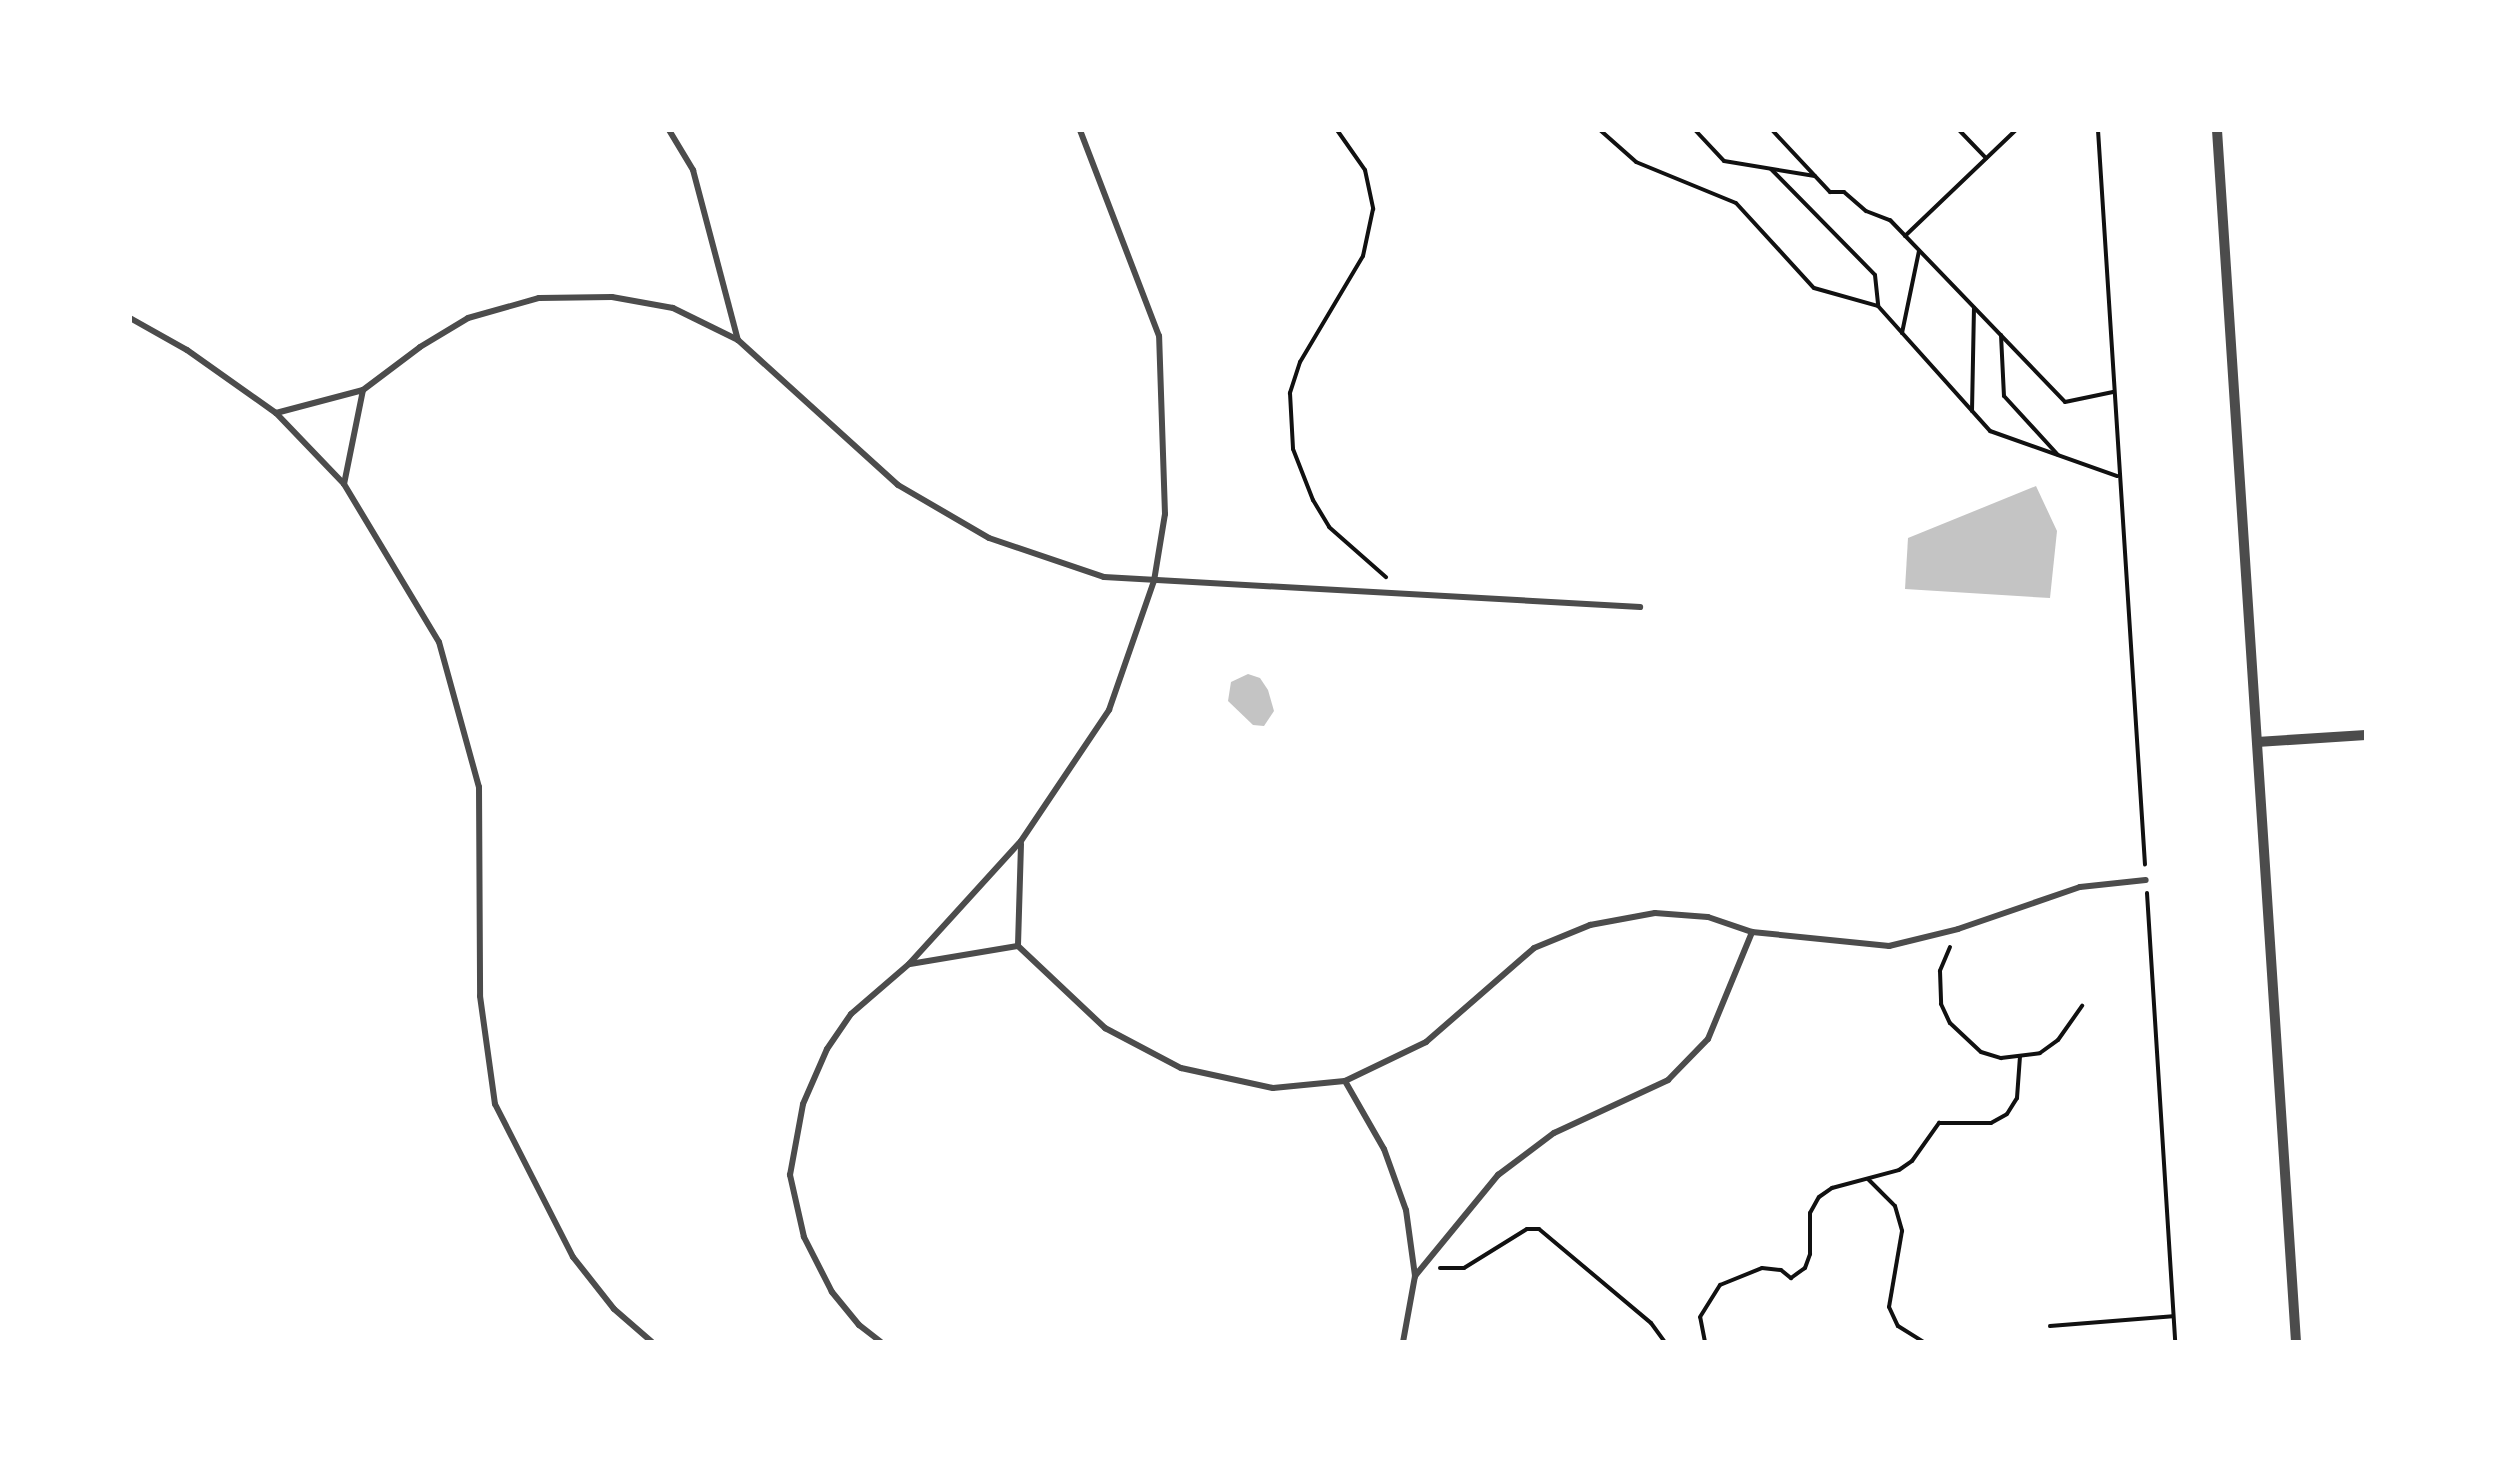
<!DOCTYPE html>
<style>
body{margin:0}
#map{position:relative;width:2496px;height:1472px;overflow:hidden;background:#fff;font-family:Cabin,sans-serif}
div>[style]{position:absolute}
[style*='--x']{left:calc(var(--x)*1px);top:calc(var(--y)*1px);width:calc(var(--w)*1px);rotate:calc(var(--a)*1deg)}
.building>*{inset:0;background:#c4c4c4}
.path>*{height:4px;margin:-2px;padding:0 2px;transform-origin:2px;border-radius:2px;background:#111}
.service>*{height:6px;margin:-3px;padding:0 3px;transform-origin:3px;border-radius:3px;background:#4c4c4c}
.minor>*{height:10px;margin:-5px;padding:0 5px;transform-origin:5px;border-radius:5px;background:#4c4c4c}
span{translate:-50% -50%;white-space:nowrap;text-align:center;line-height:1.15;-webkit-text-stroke:8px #fff;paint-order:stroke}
.frame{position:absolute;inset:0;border:132px solid #fff;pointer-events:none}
</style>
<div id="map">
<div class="building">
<div style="clip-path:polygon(2036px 486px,2057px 531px,2050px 598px,1905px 589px,1908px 538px)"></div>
<div style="clip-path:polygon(1248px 674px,1260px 678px,1268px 690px,1274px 711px,1264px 726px,1253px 725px,1228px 701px,1231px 682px)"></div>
</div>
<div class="path">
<div style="--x:1337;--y:130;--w:49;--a:55"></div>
<div style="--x:1365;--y:170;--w:40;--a:78"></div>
<div style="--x:1373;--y:209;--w:48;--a:102"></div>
<div style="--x:1363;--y:256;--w:123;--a:120.7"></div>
<div style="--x:1300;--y:362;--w:33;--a:108"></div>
<div style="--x:1290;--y:393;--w:56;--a:86.9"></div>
<div style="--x:1293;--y:449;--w:55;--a:68.6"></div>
<div style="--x:1313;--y:500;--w:31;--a:59"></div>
<div style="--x:1329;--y:527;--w:76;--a:41.3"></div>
<div style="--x:1600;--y:130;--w:48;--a:41.6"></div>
<div style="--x:1636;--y:162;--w:108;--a:22.3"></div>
<div style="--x:1736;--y:203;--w:115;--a:47.5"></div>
<div style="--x:1814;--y:288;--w:66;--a:15.7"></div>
<div style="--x:1878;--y:306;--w:168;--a:48.1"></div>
<div style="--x:1990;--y:431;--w:135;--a:19.5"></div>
<div style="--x:1695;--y:130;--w:42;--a:46.9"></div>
<div style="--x:1724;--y:161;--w:92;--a:9.4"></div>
<div style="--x:1772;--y:130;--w:85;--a:46.9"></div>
<div style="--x:1830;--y:192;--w:14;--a:0"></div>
<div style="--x:1844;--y:192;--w:29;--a:41"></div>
<div style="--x:1866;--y:211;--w:26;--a:21"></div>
<div style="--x:1890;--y:220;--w:252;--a:46.1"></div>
<div style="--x:2065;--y:402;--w:49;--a:-11.8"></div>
<div style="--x:1959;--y:130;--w:39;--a:46"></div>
<div style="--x:2098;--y:130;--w:736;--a:86.34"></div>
<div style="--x:1771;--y:169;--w:148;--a:45.5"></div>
<div style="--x:1875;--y:275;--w:31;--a:84"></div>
<div style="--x:1905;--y:236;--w:153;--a:-43.7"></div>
<div style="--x:1902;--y:333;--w:84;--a:-78.3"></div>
<div style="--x:2001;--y:335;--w:61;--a:87.2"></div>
<div style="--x:2004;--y:396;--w:80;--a:47.5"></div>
<div style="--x:1972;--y:411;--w:103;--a:-88.9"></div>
<div style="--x:2147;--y:893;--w:450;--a:86.4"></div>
<div style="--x:1950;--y:947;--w:26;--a:113"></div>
<div style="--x:1940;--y:971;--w:33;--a:88"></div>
<div style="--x:1941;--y:1004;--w:21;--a:65"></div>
<div style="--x:1950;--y:1023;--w:42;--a:43.1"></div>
<div style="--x:1981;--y:1052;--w:21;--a:17"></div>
<div style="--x:2001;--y:1058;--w:39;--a:-7"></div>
<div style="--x:2040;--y:1053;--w:22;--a:-36"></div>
<div style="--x:2058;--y:1040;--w:42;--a:-54.8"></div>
<div style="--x:1868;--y:1179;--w:38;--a:45"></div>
<div style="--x:1895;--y:1206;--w:26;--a:74"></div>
<div style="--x:1902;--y:1231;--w:77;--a:99.7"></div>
<div style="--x:1889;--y:1307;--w:21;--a:65"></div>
<div style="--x:1898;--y:1326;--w:31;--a:32"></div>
<div style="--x:1440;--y:1268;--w:24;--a:0"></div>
<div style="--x:1464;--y:1268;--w:74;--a:-31.8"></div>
<div style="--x:1527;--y:1229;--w:12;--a:0"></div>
<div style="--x:1539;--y:1229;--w:146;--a:40"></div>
<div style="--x:1651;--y:1323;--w:24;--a:54"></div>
<div style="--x:2050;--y:1326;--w:123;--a:-4.6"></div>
<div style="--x:1705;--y:1342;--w:25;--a:-101"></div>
<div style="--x:1700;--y:1317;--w:38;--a:-58"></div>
<div style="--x:1720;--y:1285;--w:45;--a:-22"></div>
<div style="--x:1762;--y:1268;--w:19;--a:6"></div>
<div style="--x:1781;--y:1270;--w:13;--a:39"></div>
<div style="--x:1791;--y:1278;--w:17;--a:-36"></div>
<div style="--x:1805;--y:1268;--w:15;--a:-70"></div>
<div style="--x:1810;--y:1254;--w:41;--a:-90"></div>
<div style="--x:1810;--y:1213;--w:18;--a:-61"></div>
<div style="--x:1819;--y:1197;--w:16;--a:-35"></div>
<div style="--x:1832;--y:1188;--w:69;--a:-15"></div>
<div style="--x:1899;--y:1170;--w:16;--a:-35"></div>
<div style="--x:1912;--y:1161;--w:47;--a:-54.6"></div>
<div style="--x:1939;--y:1123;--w:52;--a:0"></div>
<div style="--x:1991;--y:1123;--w:18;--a:-29"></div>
<div style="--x:2007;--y:1114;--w:19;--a:-58"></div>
<div style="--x:2017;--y:1098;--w:42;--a:-85.9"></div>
</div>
<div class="service">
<div style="--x:669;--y:130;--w:47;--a:59"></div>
<div style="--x:693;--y:170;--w:176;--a:75.2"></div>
<div style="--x:130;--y:318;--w:65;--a:29.3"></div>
<div style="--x:187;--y:350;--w:109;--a:35.3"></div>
<div style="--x:276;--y:413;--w:98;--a:46.2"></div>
<div style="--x:363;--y:390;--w:96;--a:101.4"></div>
<div style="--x:344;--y:484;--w:184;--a:59"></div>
<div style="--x:439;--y:642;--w:150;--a:74.6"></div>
<div style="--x:479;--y:787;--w:209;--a:89.7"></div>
<div style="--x:480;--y:996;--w:109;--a:82.1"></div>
<div style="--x:495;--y:1104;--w:172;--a:63"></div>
<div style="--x:573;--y:1257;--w:66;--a:51.7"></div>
<div style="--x:614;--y:1309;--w:50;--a:41"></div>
<div style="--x:276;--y:413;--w:90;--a:-14.8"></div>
<div style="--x:363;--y:390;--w:71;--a:-37"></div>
<div style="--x:420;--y:347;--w:56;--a:-31.1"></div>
<div style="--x:468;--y:318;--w:74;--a:-15.7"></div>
<div style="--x:539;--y:298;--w:73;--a:-0.8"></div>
<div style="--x:612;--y:297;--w:62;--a:10.2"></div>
<div style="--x:673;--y:308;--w:72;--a:26.2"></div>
<div style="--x:738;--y:340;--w:216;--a:42.2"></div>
<div style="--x:898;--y:485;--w:105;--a:30.2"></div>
<div style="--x:989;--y:538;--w:121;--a:18.7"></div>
<div style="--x:1104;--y:577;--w:537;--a:3.2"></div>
<div style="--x:1021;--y:844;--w:102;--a:91.7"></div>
<div style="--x:1018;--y:946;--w:120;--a:43.3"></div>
<div style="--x:1105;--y:1028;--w:86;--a:27.8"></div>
<div style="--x:1181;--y:1068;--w:94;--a:12.3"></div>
<div style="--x:1273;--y:1088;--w:72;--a:-5.6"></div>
<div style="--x:1345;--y:1081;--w:90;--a:-25.7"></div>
<div style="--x:1426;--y:1042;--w:143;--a:-41"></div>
<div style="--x:1534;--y:948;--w:61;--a:-22.3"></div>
<div style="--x:1590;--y:925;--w:66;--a:-10.5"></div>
<div style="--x:1655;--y:913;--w:53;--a:4.3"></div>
<div style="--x:1708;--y:917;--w:46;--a:18.8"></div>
<div style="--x:1752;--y:932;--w:138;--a:5.8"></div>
<div style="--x:1889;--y:946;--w:71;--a:-13.8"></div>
<div style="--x:1958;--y:929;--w:129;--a:-19"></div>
<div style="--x:2080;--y:887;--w:66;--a:-6.1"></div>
<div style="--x:910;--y:964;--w:109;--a:-9.5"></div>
<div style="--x:1345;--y:1081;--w:78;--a:60.2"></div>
<div style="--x:1384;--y:1149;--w:65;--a:70.2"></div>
<div style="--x:1406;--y:1210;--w:67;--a:82.2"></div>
<div style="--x:1415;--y:1276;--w:67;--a:100.3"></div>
<div style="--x:1415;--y:1276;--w:131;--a:-50.6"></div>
<div style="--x:1498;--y:1175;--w:70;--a:-36.9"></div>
<div style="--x:1554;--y:1133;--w:126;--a:-24.9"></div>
<div style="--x:1668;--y:1080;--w:57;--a:-45.7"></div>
<div style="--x:1708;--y:1039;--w:116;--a:-67.6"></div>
<div style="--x:881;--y:1342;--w:28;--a:-142"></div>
<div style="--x:859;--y:1325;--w:43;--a:-129.3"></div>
<div style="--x:832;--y:1292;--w:62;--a:-117"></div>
<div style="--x:804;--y:1237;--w:64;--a:-102.7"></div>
<div style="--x:790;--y:1175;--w:72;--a:-79.6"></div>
<div style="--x:803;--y:1104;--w:60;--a:-66.4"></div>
<div style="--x:827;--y:1049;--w:42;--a:-55.6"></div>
<div style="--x:851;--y:1014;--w:77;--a:-40.8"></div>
<div style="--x:909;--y:964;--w:166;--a:-47.7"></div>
<div style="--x:1021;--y:841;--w:158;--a:-56.1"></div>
<div style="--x:1109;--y:710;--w:137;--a:-70.8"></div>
<div style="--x:1154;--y:581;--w:68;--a:-80.7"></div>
<div style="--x:1165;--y:514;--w:178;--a:-91.9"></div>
<div style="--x:1159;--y:336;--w:221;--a:-111"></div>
</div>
<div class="minor">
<div style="--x:2217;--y:130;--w:1215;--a:86.27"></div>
<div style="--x:2257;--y:742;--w:109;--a:-3.7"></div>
</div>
<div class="frame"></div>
</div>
